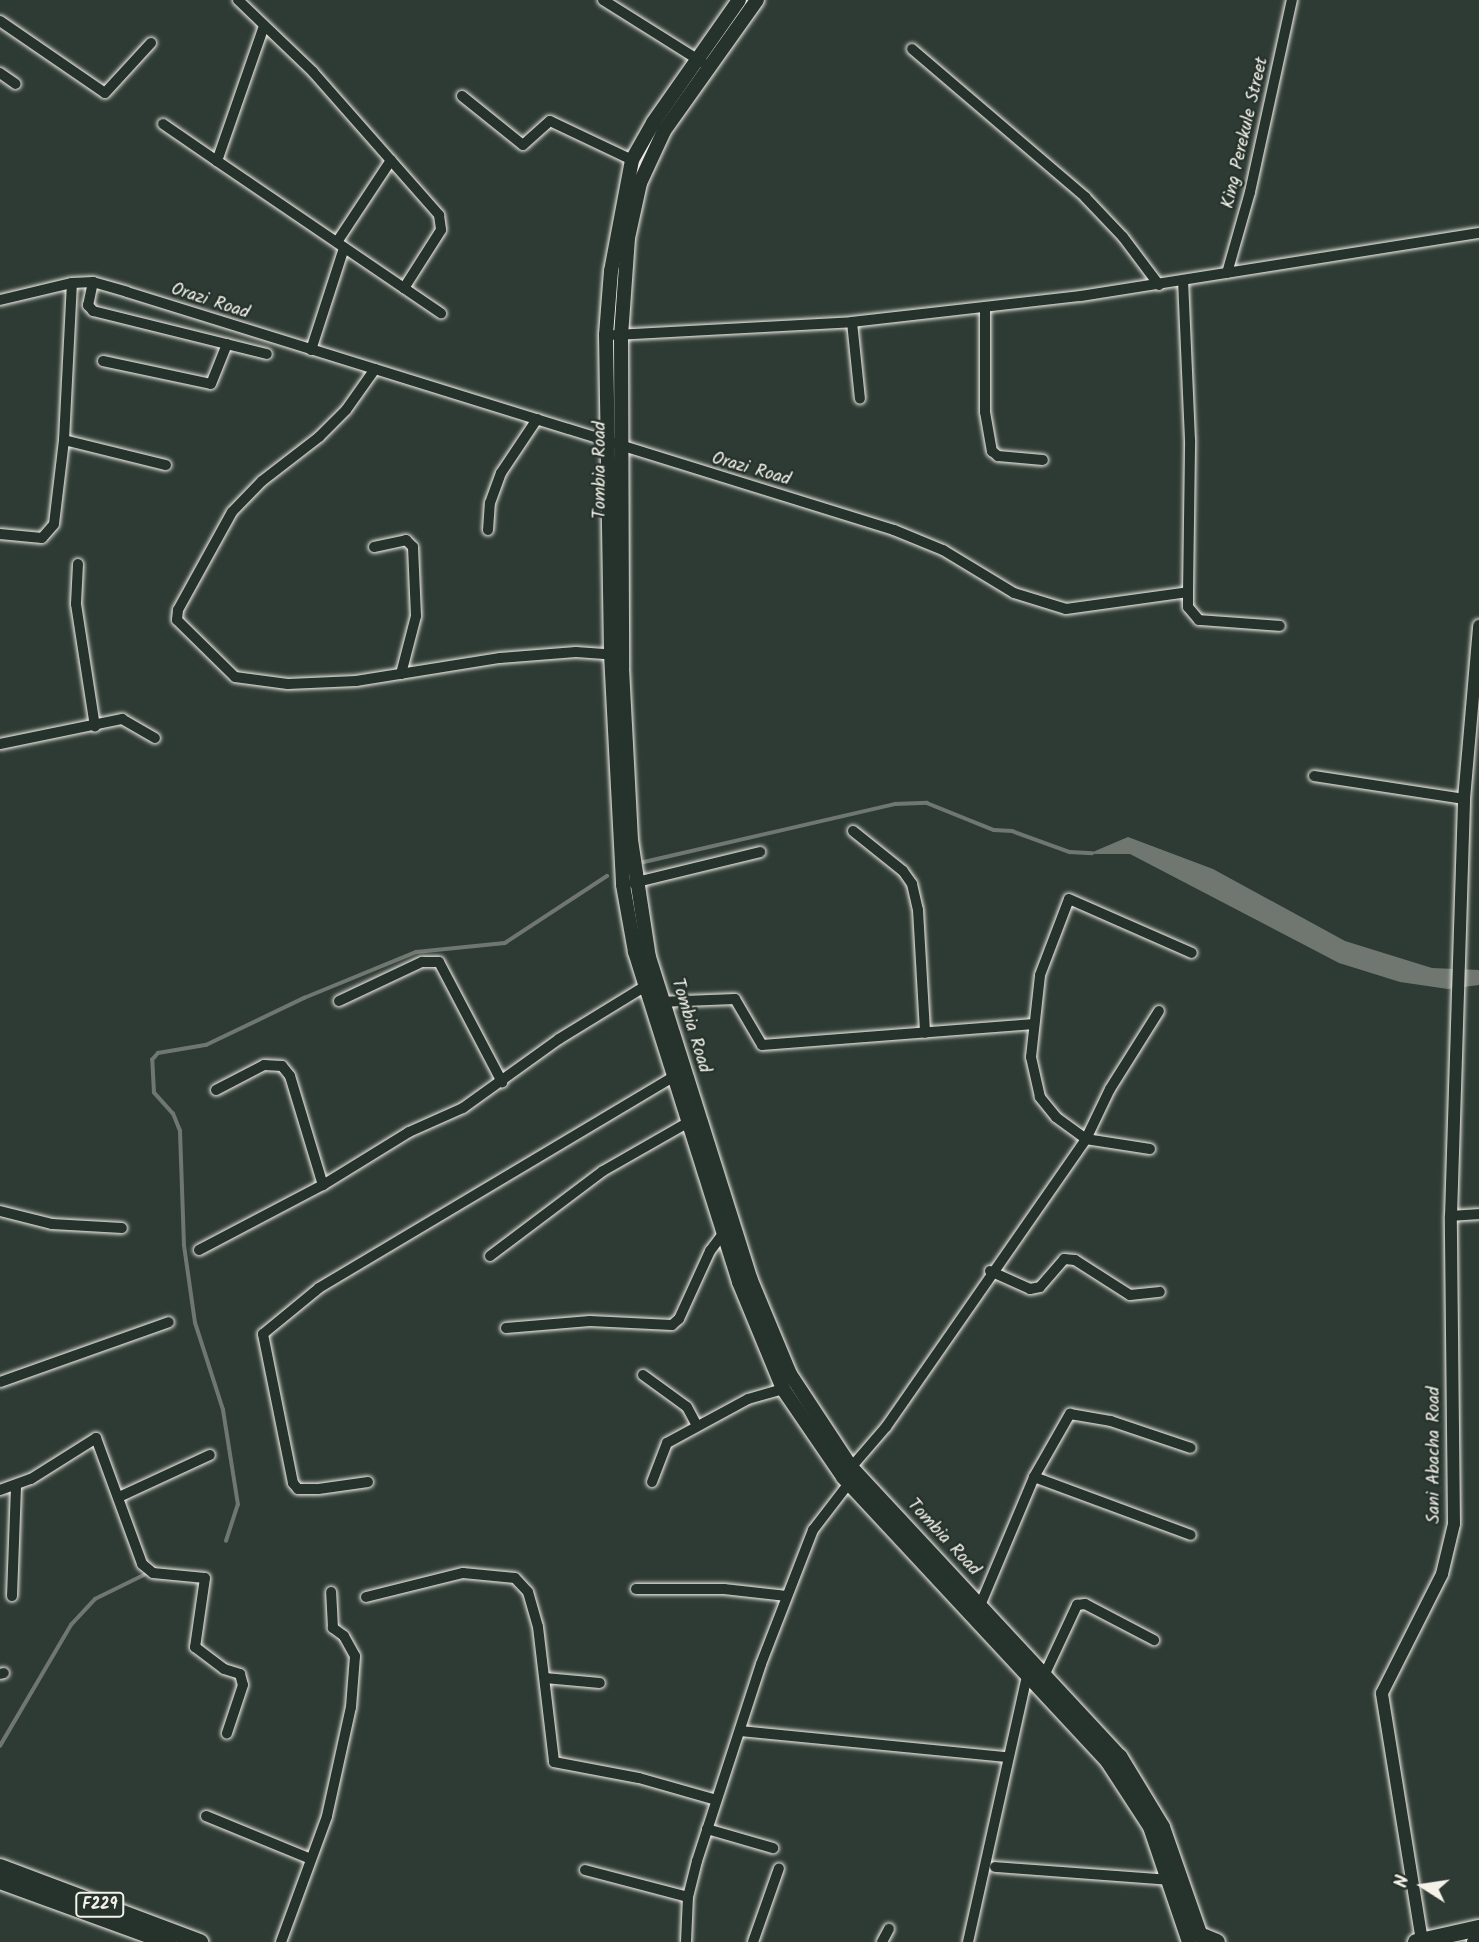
<!DOCTYPE html>
<style>
body{margin:0}
#map{position:relative;width:1479px;height:1942px;overflow:hidden;background:#2e3b34;font-family:Kalam,sans-serif}
div>[style]{position:absolute}
[style*='--x']{left:calc(var(--x)*1px);top:calc(var(--y)*1px);width:calc(var(--w)*1px);rotate:calc(var(--a)*1deg)}
.water>*{inset:0;background:#6f7770}
.stream>*{height:3.5px;margin:-1.75px;padding:0 1.75px;transform-origin:1.75px;border-radius:1.75px;background:#6f7770}
.roads{filter:drop-shadow(0 0 2px #f4f1e8) drop-shadow(0 0 2px #f4f1e8)}
.minor>*{height:10px;margin:-5px;padding:0 5px;transform-origin:5px;border-radius:5px;background:#26332d}
.tertiary>*{height:12px;margin:-6px;padding:0 6px;transform-origin:6px;border-radius:6px;background:#26332d}
.secondary>*{height:14px;margin:-7px;padding:0 7px;transform-origin:7px;border-radius:7px;background:#26332d}
.primary>*{height:16px;margin:-8px;padding:0 8px;transform-origin:8px;border-radius:8px;background:#26332d}
span{translate:-50% -50%;white-space:nowrap;text-align:center;line-height:1.15;-webkit-text-stroke:5px #26332d;paint-order:stroke}
.shield-label span{padding:2px 5px;background:#26332d;border:2px solid;border-radius:5px;-webkit-text-stroke-width:0}
.shield-label{font-size:16px;color:#f4f1e8;font-weight:700}
.street-label{font-size:18px;color:#f4f1e8}
.north{position:absolute;left:1388px;top:1851px;width:70px;height:70px;-webkit-text-stroke:5px #26332d;paint-order:stroke;rotate:282deg;font-size:19px;font-weight:700;line-height:28px;text-align:center;color:#f4f1e8}
.north::after{content:'';display:block;margin:auto;width:24px;height:32px;background:#f4f1e8;clip-path:polygon(50% 0,100% 100%,50% 72%,0 100%)}
</style>
<div id="map">
<div class="water">
<div style="clip-path:polygon(1128px 837px,1213px 869px,1345px 941px,1432px 968px,1479px 970px,1479px 985px,1448px 989px,1400px 982px,1339px 963px,1130px 854px,1088px 854px)"></div>
</div>
<div class="stream">
<div style="--x:644;--y:862;--w:258;--a:-13"></div>
<div style="--x:895;--y:804;--w:32;--a:-2"></div>
<div style="--x:927;--y:803;--w:72;--a:21.9"></div>
<div style="--x:994;--y:830;--w:18;--a:3"></div>
<div style="--x:1012;--y:831;--w:62;--a:19.9"></div>
<div style="--x:1070;--y:852;--w:22;--a:3"></div>
<div style="--x:226;--y:1541;--w:38;--a:-72"></div>
<div style="--x:238;--y:1505;--w:96;--a:-99"></div>
<div style="--x:223;--y:1410;--w:91;--a:-107.8"></div>
<div style="--x:195;--y:1323;--w:78;--a:-98.1"></div>
<div style="--x:184;--y:1246;--w:115;--a:-92"></div>
<div style="--x:180;--y:1131;--w:18;--a:-112"></div>
<div style="--x:173;--y:1114;--w:28;--a:-132"></div>
<div style="--x:154;--y:1093;--w:33;--a:-93"></div>
<div style="--x:152;--y:1060;--w:9;--a:-49"></div>
<div style="--x:158;--y:1053;--w:49;--a:-9.5"></div>
<div style="--x:206;--y:1045;--w:109;--a:-25.6"></div>
<div style="--x:304;--y:998;--w:121;--a:-22.3"></div>
<div style="--x:416;--y:952;--w:89;--a:-5.8"></div>
<div style="--x:505;--y:943;--w:122;--a:-33.3"></div>
<div style="--x:0;--y:1746;--w:140;--a:-59.6"></div>
<div style="--x:71;--y:1625;--w:35;--a:-47"></div>
<div style="--x:95;--y:1599;--w:55;--a:-26.1"></div>
</div>
<div class="roads">
<div class="minor">
<div style="--x:238;--y:0;--w:104;--a:43.8"></div>
<div style="--x:313;--y:72;--w:191;--a:48.6"></div>
<div style="--x:439;--y:215;--w:15;--a:82"></div>
<div style="--x:441;--y:230;--w:69;--a:122.5"></div>
<div style="--x:603;--y:0;--w:117;--a:32.1"></div>
<div style="--x:0;--y:21;--w:127;--a:34.4"></div>
<div style="--x:105;--y:93;--w:68;--a:-47.4"></div>
<div style="--x:264;--y:26;--w:143;--a:109.2"></div>
<div style="--x:217;--y:161;--w:271;--a:34.2"></div>
<div style="--x:912;--y:49;--w:228;--a:40.5"></div>
<div style="--x:1085;--y:197;--w:55;--a:46.5"></div>
<div style="--x:1123;--y:237;--w:60;--a:53.1"></div>
<div style="--x:0;--y:73;--w:19;--a:35"></div>
<div style="--x:462;--y:96;--w:78;--a:38.8"></div>
<div style="--x:523;--y:145;--w:36;--a:-42"></div>
<div style="--x:550;--y:121;--w:91;--a:25.4"></div>
<div style="--x:163;--y:124;--w:65;--a:34.4"></div>
<div style="--x:337;--y:242;--w:98;--a:-56.6"></div>
<div style="--x:1227;--y:273;--w:84;--a:-74.1"></div>
<div style="--x:1250;--y:192;--w:197;--a:-77.7"></div>
<div style="--x:93;--y:282;--w:24;--a:102"></div>
<div style="--x:88;--y:305;--w:8;--a:50"></div>
<div style="--x:93;--y:311;--w:179;--a:13.9"></div>
<div style="--x:0;--y:300;--w:74;--a:-13.3"></div>
<div style="--x:72;--y:283;--w:21;--a:-3"></div>
<div style="--x:93;--y:282;--w:35;--a:16"></div>
<div style="--x:127;--y:292;--w:803;--a:17.24"></div>
<div style="--x:894;--y:530;--w:53;--a:22.2"></div>
<div style="--x:943;--y:550;--w:83;--a:31.2"></div>
<div style="--x:1014;--y:593;--w:54;--a:17.1"></div>
<div style="--x:1066;--y:609;--w:123;--a:-7.9"></div>
<div style="--x:1188;--y:592;--w:152;--a:-89.2"></div>
<div style="--x:1190;--y:440;--w:160;--a:-92.5"></div>
<div style="--x:985;--y:307;--w:105;--a:90"></div>
<div style="--x:985;--y:412;--w:40;--a:80"></div>
<div style="--x:992;--y:451;--w:8;--a:40"></div>
<div style="--x:998;--y:456;--w:45;--a:5.1"></div>
<div style="--x:852;--y:322;--w:77;--a:84.1"></div>
<div style="--x:615;--y:335;--w:237;--a:-3.1"></div>
<div style="--x:852;--y:322;--w:230;--a:-6.5"></div>
<div style="--x:1081;--y:296;--w:403;--a:-9"></div>
<div style="--x:311;--y:350;--w:107;--a:-72.1"></div>
<div style="--x:103;--y:361;--w:110;--a:12"></div>
<div style="--x:211;--y:384;--w:43;--a:-68.2"></div>
<div style="--x:375;--y:369;--w:50;--a:125.3"></div>
<div style="--x:346;--y:410;--w:38;--a:135"></div>
<div style="--x:319;--y:437;--w:72;--a:142.3"></div>
<div style="--x:262;--y:481;--w:43;--a:134.1"></div>
<div style="--x:232;--y:512;--w:112;--a:118.9"></div>
<div style="--x:178;--y:610;--w:10;--a:96"></div>
<div style="--x:177;--y:620;--w:81;--a:44.5"></div>
<div style="--x:235;--y:677;--w:53;--a:7.5"></div>
<div style="--x:288;--y:684;--w:68;--a:-2.5"></div>
<div style="--x:356;--y:681;--w:146;--a:-9.1"></div>
<div style="--x:500;--y:658;--w:76;--a:-4.5"></div>
<div style="--x:576;--y:652;--w:39;--a:4"></div>
<div style="--x:64;--y:440;--w:105;--a:13.8"></div>
<div style="--x:488;--y:530;--w:27;--a:-86"></div>
<div style="--x:490;--y:503;--w:32;--a:-70"></div>
<div style="--x:501;--y:473;--w:65;--a:-56.3"></div>
<div style="--x:0;--y:534;--w:42;--a:5.4"></div>
<div style="--x:42;--y:538;--w:18;--a:-49"></div>
<div style="--x:54;--y:524;--w:85;--a:-83.2"></div>
<div style="--x:64;--y:440;--w:157;--a:-87.1"></div>
<div style="--x:374;--y:547;--w:33;--a:-12"></div>
<div style="--x:406;--y:540;--w:10;--a:45"></div>
<div style="--x:413;--y:547;--w:69;--a:87.5"></div>
<div style="--x:416;--y:616;--w:60;--a:104.5"></div>
<div style="--x:78;--y:564;--w:40;--a:92.9"></div>
<div style="--x:76;--y:604;--w:124;--a:81.2"></div>
<div style="--x:1188;--y:592;--w:15;--a:90"></div>
<div style="--x:1188;--y:607;--w:17;--a:50"></div>
<div style="--x:1199;--y:620;--w:81;--a:4.2"></div>
<div style="--x:0;--y:744;--w:125;--a:-11.6"></div>
<div style="--x:122;--y:719;--w:38;--a:30"></div>
<div style="--x:1314;--y:776;--w:152;--a:8.7"></div>
<div style="--x:853;--y:831;--w:64;--a:38.7"></div>
<div style="--x:903;--y:871;--w:16;--a:55"></div>
<div style="--x:912;--y:884;--w:27;--a:77"></div>
<div style="--x:918;--y:910;--w:123;--a:86.7"></div>
<div style="--x:633;--y:883;--w:131;--a:-13.7"></div>
<div style="--x:339;--y:1001;--w:92;--a:-25.2"></div>
<div style="--x:422;--y:962;--w:17;--a:0"></div>
<div style="--x:439;--y:962;--w:136;--a:62.3"></div>
<div style="--x:659;--y:1002;--w:76;--a:-2.3"></div>
<div style="--x:735;--y:999;--w:53;--a:59.6"></div>
<div style="--x:762;--y:1045;--w:273;--a:-4.4"></div>
<div style="--x:216;--y:1090;--w:54;--a:-27.5"></div>
<div style="--x:264;--y:1065;--w:18;--a:3"></div>
<div style="--x:282;--y:1066;--w:13;--a:51"></div>
<div style="--x:290;--y:1076;--w:114;--a:73.2"></div>
<div style="--x:1150;--y:1149;--w:65;--a:-171.1"></div>
<div style="--x:1086;--y:1139;--w:37;--a:-144"></div>
<div style="--x:1056;--y:1117;--w:26;--a:-129"></div>
<div style="--x:1040;--y:1097;--w:41;--a:-102.7"></div>
<div style="--x:1031;--y:1057;--w:82;--a:-83.7"></div>
<div style="--x:1040;--y:975;--w:81;--a:-69.1"></div>
<div style="--x:1069;--y:899;--w:134;--a:23.7"></div>
<div style="--x:0;--y:1211;--w:54;--a:14"></div>
<div style="--x:52;--y:1224;--w:70;--a:3.3"></div>
<div style="--x:1451;--y:1216;--w:28;--a:-4"></div>
<div style="--x:199;--y:1250;--w:140;--a:-27.7"></div>
<div style="--x:323;--y:1185;--w:101;--a:-31.6"></div>
<div style="--x:409;--y:1132;--w:59;--a:-24"></div>
<div style="--x:463;--y:1108;--w:118;--a:-35.7"></div>
<div style="--x:559;--y:1039;--w:100;--a:-31.5"></div>
<div style="--x:490;--y:1256;--w:141;--a:-37"></div>
<div style="--x:603;--y:1171;--w:97;--a:-29.7"></div>
<div style="--x:990;--y:1271;--w:44;--a:24.2"></div>
<div style="--x:1030;--y:1289;--w:10;--a:-11"></div>
<div style="--x:1040;--y:1287;--w:37;--a:-49"></div>
<div style="--x:1064;--y:1259;--w:11;--a:5"></div>
<div style="--x:1075;--y:1260;--w:65;--a:32.5"></div>
<div style="--x:1130;--y:1295;--w:30;--a:-6"></div>
<div style="--x:506;--y:1328;--w:84;--a:-4.8"></div>
<div style="--x:590;--y:1321;--w:82;--a:2.8"></div>
<div style="--x:672;--y:1325;--w:9;--a:-41"></div>
<div style="--x:679;--y:1319;--w:75;--a:-65.5"></div>
<div style="--x:710;--y:1251;--w:21;--a:-53"></div>
<div style="--x:643;--y:1375;--w:54;--a:36"></div>
<div style="--x:687;--y:1407;--w:19;--a:62"></div>
<div style="--x:0;--y:1382;--w:179;--a:-19.5"></div>
<div style="--x:848;--y:1471;--w:58;--a:-49.2"></div>
<div style="--x:886;--y:1427;--w:351;--a:-55.2"></div>
<div style="--x:1086;--y:1139;--w:55;--a:-64.4"></div>
<div style="--x:1110;--y:1089;--w:92;--a:-57.9"></div>
<div style="--x:1034;--y:1477;--w:167;--a:20.3"></div>
<div style="--x:368;--y:1482;--w:50;--a:172"></div>
<div style="--x:318;--y:1489;--w:20;--a:180"></div>
<div style="--x:298;--y:1489;--w:8;--a:-130"></div>
<div style="--x:293;--y:1483;--w:152;--a:-101.4"></div>
<div style="--x:263;--y:1334;--w:72;--a:-39.4"></div>
<div style="--x:319;--y:1288;--w:412;--a:-30.8"></div>
<div style="--x:652;--y:1482;--w:42;--a:-69"></div>
<div style="--x:667;--y:1443;--w:92;--a:-28.5"></div>
<div style="--x:748;--y:1399;--w:36;--a:-16"></div>
<div style="--x:0;--y:1490;--w:33;--a:-20"></div>
<div style="--x:31;--y:1479;--w:77;--a:-32.2"></div>
<div style="--x:96;--y:1438;--w:134;--a:69.9"></div>
<div style="--x:142;--y:1564;--w:14;--a:39"></div>
<div style="--x:153;--y:1573;--w:52;--a:5.5"></div>
<div style="--x:205;--y:1578;--w:70;--a:98.2"></div>
<div style="--x:195;--y:1647;--w:36;--a:37"></div>
<div style="--x:224;--y:1669;--w:17;--a:17"></div>
<div style="--x:240;--y:1674;--w:11;--a:75"></div>
<div style="--x:243;--y:1685;--w:51;--a:108.4"></div>
<div style="--x:119;--y:1497;--w:100;--a:-24.8"></div>
<div style="--x:636;--y:1589;--w:88;--a:0"></div>
<div style="--x:724;--y:1589;--w:63;--a:6.3"></div>
<div style="--x:12;--y:1596;--w:110;--a:-87.9"></div>
<div style="--x:366;--y:1597;--w:100;--a:-13.9"></div>
<div style="--x:463;--y:1573;--w:52;--a:5.5"></div>
<div style="--x:515;--y:1578;--w:19;--a:47"></div>
<div style="--x:528;--y:1592;--w:36;--a:74"></div>
<div style="--x:538;--y:1627;--w:136;--a:83.2"></div>
<div style="--x:554;--y:1762;--w:86;--a:10.7"></div>
<div style="--x:639;--y:1778;--w:80;--a:15.9"></div>
<div style="--x:979;--y:1608;--w:142;--a:-67.2"></div>
<div style="--x:1034;--y:1477;--w:73;--a:-60.3"></div>
<div style="--x:1070;--y:1414;--w:42;--a:9.7"></div>
<div style="--x:1111;--y:1421;--w:84;--a:18.6"></div>
<div style="--x:0;--y:1674;--w:4;--a:-14"></div>
<div style="--x:545;--y:1678;--w:55;--a:5.2"></div>
<div style="--x:1043;--y:1678;--w:81;--a:-65"></div>
<div style="--x:1077;--y:1605;--w:8;--a:-7"></div>
<div style="--x:1085;--y:1604;--w:78;--a:27.6"></div>
<div style="--x:740;--y:1731;--w:268;--a:5.6"></div>
<div style="--x:206;--y:1816;--w:113;--a:22.3"></div>
<div style="--x:707;--y:1829;--w:69;--a:16.1"></div>
<div style="--x:995;--y:1867;--w:175;--a:4.2"></div>
<div style="--x:585;--y:1870;--w:106;--a:14.7"></div>
<div style="--x:281;--y:1942;--w:134;--a:-69.9"></div>
<div style="--x:327;--y:1816;--w:112;--a:-77.6"></div>
<div style="--x:351;--y:1707;--w:51;--a:-85.5"></div>
<div style="--x:355;--y:1656;--w:23;--a:-119"></div>
<div style="--x:344;--y:1636;--w:14;--a:-144"></div>
<div style="--x:333;--y:1628;--w:36;--a:-93"></div>
<div style="--x:686;--y:1942;--w:45;--a:-87.5"></div>
<div style="--x:688;--y:1897;--w:37;--a:-76"></div>
<div style="--x:697;--y:1861;--w:207;--a:-72"></div>
<div style="--x:761;--y:1664;--w:144;--a:-68.8"></div>
<div style="--x:813;--y:1530;--w:59;--a:-52.5"></div>
<div style="--x:753;--y:1942;--w:78;--a:-70.6"></div>
<div style="--x:882;--y:1942;--w:15;--a:-62"></div>
<div style="--x:968;--y:1942;--w:278;--a:-77.5"></div>
</div>
<div class="tertiary">
<div style="--x:1422;--y:1941;--w:251;--a:-99.2"></div>
<div style="--x:1382;--y:1693;--w:133;--a:-63.2"></div>
<div style="--x:1442;--y:1574;--w:51;--a:-76.5"></div>
<div style="--x:1454;--y:1524;--w:308;--a:-90.6"></div>
<div style="--x:1451;--y:1216;--w:417;--a:-88.2"></div>
<div style="--x:1464;--y:799;--w:174;--a:-85"></div>
</div>
<div class="secondary">
<div style="--x:739;--y:0;--w:150;--a:125"></div>
<div style="--x:653;--y:123;--w:43;--a:119.6"></div>
<div style="--x:632;--y:160;--w:113;--a:100.7"></div>
<div style="--x:611;--y:271;--w:64;--a:94.5"></div>
<div style="--x:606;--y:335;--w:319;--a:89.1"></div>
<div style="--x:611;--y:654;--w:231;--a:87"></div>
<div style="--x:623;--y:885;--w:68;--a:79.8"></div>
<div style="--x:635;--y:952;--w:346;--a:72.5"></div>
<div style="--x:739;--y:1282;--w:116;--a:67.6"></div>
<div style="--x:783;--y:1389;--w:107;--a:55.7"></div>
<div style="--x:843;--y:1477;--w:388;--a:47.1"></div>
<div style="--x:1107;--y:1761;--w:79;--a:56.9"></div>
<div style="--x:1150;--y:1827;--w:121;--a:71.3"></div>
<div style="--x:757;--y:0;--w:161;--a:125.4"></div>
<div style="--x:664;--y:131;--w:57;--a:114.8"></div>
<div style="--x:640;--y:183;--w:56;--a:102.3"></div>
<div style="--x:628;--y:238;--w:97;--a:94.1"></div>
<div style="--x:621;--y:335;--w:333;--a:89.8"></div>
<div style="--x:622;--y:668;--w:172;--a:87"></div>
<div style="--x:631;--y:840;--w:118;--a:81.3"></div>
<div style="--x:649;--y:957;--w:337;--a:72.5"></div>
<div style="--x:750;--y:1278;--w:104;--a:67.4"></div>
<div style="--x:790;--y:1374;--w:111;--a:56.7"></div>
<div style="--x:851;--y:1467;--w:395;--a:47.1"></div>
<div style="--x:1120;--y:1756;--w:83;--a:58.8"></div>
<div style="--x:1163;--y:1827;--w:122;--a:70.8"></div>
</div>
<div class="primary">
<div style="--x:0;--y:1867;--w:214;--a:20.6"></div>
<div style="--x:0;--y:1881;--w:179;--a:20"></div>
<div style="--x:1202;--y:1936;--w:16;--a:22"></div>
<div style="--x:1416;--y:1942;--w:65;--a:-12.5"></div>
<div style="--x:1475;--y:1942;--w:4;--a:-14"></div>
</div>
</div>
<div class="shield-label">
<span style="left:100px;top:1905px">F229</span>
</div>
<div class="street-label">
<span style="left:1246px;top:133px;rotate:-77deg">King Perekule Street</span>
<span style="left:210px;top:302px;rotate:18deg">Orazi Road</span>
<span style="left:601px;top:470px;rotate:-90deg">Tombia Road</span>
<span style="left:751px;top:470px;rotate:16deg">Orazi Road</span>
<span style="left:690px;top:1026px;rotate:73deg">Tombia Road</span>
<span style="left:1435px;top:1455px;rotate:-90deg">Sani Abacha Road</span>
<span style="left:943px;top:1538px;rotate:47deg">Tombia Road</span>
</div>
<div class="north">N</div>
</div>
